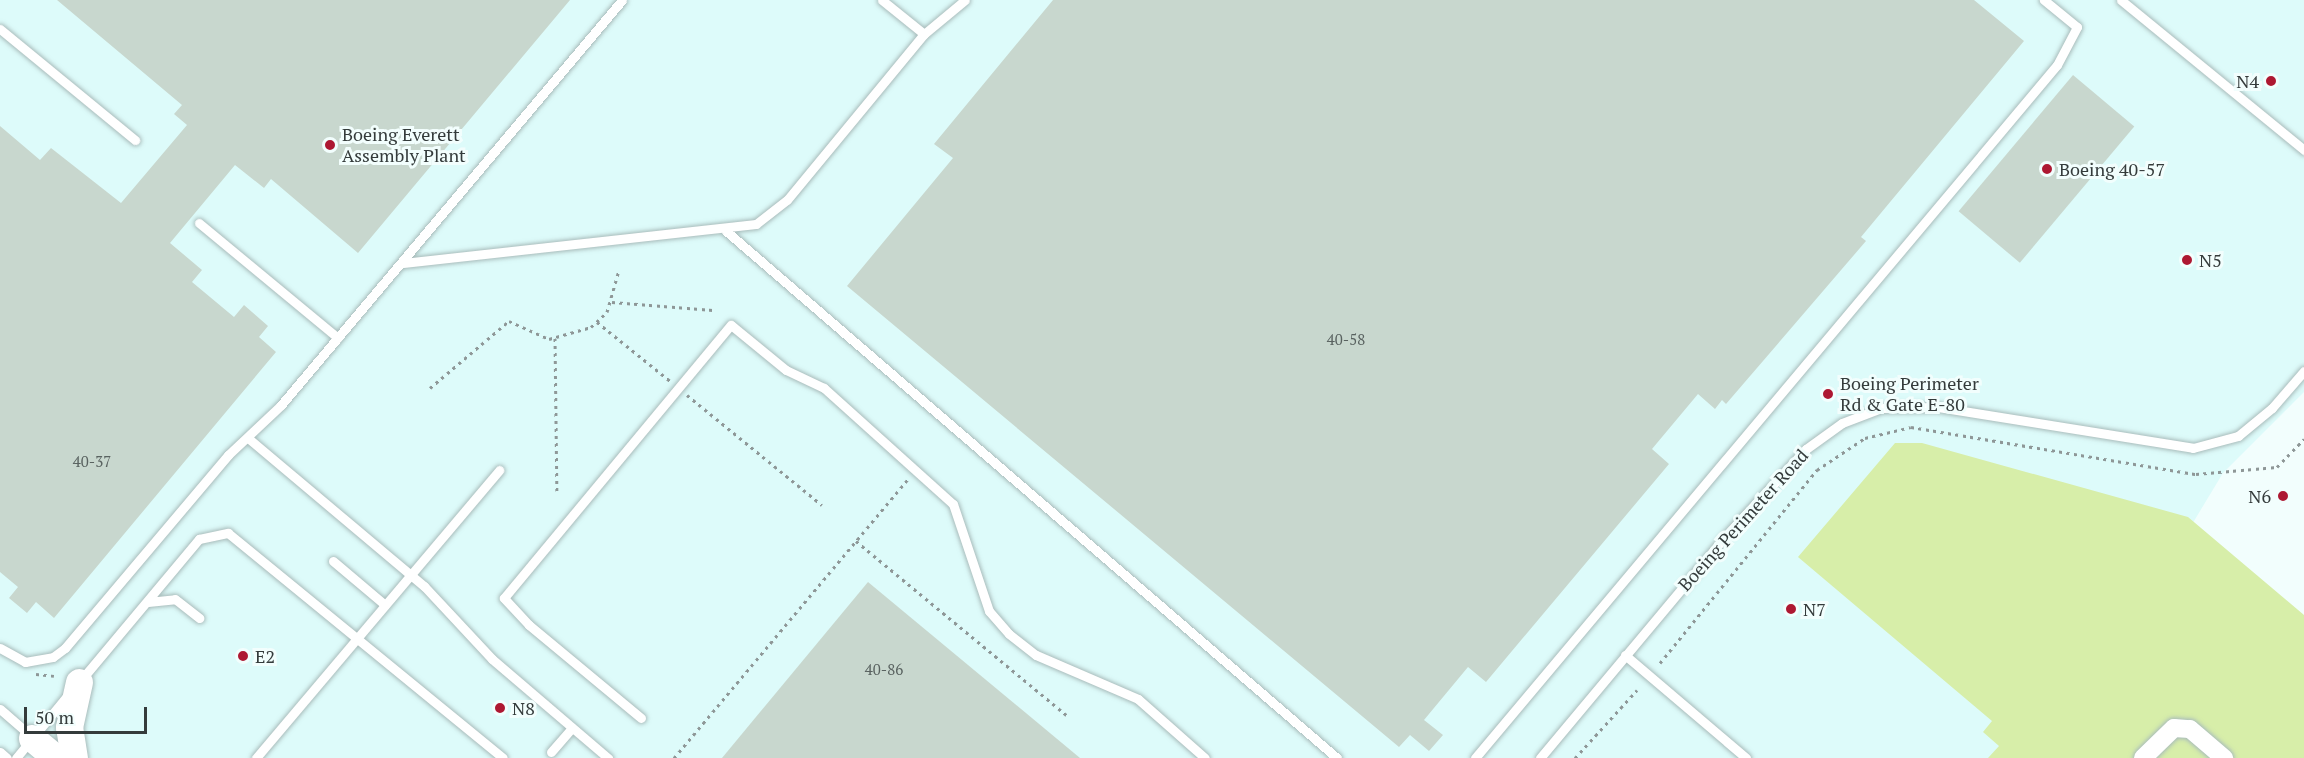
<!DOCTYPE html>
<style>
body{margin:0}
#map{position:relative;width:2304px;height:758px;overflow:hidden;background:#f2fefd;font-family:"PT Serif",serif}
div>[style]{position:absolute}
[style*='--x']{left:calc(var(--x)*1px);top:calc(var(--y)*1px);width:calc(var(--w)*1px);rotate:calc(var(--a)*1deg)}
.built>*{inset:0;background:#ddfbfa}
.green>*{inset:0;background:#d7eea9}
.building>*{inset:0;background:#c8d7ce;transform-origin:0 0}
.path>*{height:3px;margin-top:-1.5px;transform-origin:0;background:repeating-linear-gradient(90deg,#8e9797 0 3px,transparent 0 7.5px)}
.roads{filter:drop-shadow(0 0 2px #a9bcbb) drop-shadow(0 0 2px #a9bcbb)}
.lane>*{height:9px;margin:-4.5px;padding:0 4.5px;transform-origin:4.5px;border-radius:4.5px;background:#fff}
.street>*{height:18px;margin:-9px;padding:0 9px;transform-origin:9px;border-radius:9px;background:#fff}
.secondary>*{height:27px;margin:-13.5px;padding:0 13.5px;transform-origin:13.5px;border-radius:13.5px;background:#fff}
.dots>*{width:16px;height:16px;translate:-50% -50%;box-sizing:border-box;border:3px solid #f2fefd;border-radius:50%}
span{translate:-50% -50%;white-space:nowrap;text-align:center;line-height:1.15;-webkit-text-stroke:6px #f2fefd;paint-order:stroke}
.number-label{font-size:15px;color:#596260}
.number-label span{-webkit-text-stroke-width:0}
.poi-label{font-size:18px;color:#343b3b}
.right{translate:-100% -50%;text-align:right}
.left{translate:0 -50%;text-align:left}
.street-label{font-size:18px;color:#343b3b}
.scale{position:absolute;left:24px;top:707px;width:123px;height:27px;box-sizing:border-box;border:3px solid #343b3b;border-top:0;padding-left:8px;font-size:18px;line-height:21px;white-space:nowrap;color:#343b3b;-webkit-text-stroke:4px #f2fefd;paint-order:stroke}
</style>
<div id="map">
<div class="built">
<div style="clip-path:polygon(0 0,2304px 0,2304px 392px,2223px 473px,2139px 612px,2015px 758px,0 758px)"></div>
</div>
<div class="green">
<div style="clip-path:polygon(1895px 443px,1922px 443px,2188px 517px,2304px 615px,2304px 758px,1988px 758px,1999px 746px,1983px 732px,1992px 721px,1798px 557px)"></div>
</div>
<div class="building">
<div style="clip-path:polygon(57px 0,570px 0,358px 253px,271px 179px,264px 188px,235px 165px,170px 243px,202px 270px,192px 282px,234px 317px,244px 305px,268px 326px,259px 337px,276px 352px,54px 618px,36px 602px,27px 613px,9px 598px,18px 587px,0 572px,0 126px,40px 160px,51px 148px,121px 203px,187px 125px,174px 114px,182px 105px)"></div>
<div style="clip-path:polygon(1053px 0,1974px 0,2024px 41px,1861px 237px,1866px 241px,1726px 404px,1722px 400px,1715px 409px,1698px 394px,1652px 449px,1669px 464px,1486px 682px,1468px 667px,1424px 720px,1443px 735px,1429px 751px,1410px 735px,1399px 747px,847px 286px,953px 158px,934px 144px)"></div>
<div style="left:2073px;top:75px;width:80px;height:178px;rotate:40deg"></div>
<div style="clip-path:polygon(868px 582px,1080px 758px,722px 758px)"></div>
</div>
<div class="path">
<div style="--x:612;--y:302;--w:101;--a:4.5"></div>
<div style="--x:597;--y:322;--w:94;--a:38.9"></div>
<div style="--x:555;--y:338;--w:153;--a:89.3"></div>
<div style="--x:430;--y:388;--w:104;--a:-40.3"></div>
<div style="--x:509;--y:321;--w:44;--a:24.2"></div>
<div style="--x:549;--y:339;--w:44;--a:-15.9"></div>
<div style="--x:591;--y:327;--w:22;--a:-43"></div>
<div style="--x:607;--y:312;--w:44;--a:-74.1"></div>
<div style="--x:687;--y:395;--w:174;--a:39.2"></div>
<div style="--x:856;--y:541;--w:273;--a:39.6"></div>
<div style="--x:1660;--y:663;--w:249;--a:-50.9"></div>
<div style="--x:1817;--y:470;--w:58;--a:-33.7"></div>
<div style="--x:1865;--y:438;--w:47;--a:-13.4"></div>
<div style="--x:1911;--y:427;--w:289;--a:9.4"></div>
<div style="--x:2196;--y:474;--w:81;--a:-4.9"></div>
<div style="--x:2277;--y:467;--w:39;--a:-46"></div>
<div style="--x:36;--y:674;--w:18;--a:6"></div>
<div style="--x:674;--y:758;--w:364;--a:-50"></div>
<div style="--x:1575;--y:758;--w:92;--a:-47.6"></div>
</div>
<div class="roads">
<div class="lane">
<div style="--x:882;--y:0;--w:54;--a:39"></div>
<div style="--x:2121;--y:0;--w:237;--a:39.3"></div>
<div style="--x:0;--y:29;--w:175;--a:39.4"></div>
<div style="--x:199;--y:223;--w:180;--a:39.6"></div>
<div style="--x:726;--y:231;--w:807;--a:40.78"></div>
<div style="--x:403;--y:263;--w:355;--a:-6.3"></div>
<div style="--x:756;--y:224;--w:39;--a:-38"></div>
<div style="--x:787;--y:200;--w:215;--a:-50.5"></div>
<div style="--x:924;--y:34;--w:53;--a:-39.7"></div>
<div style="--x:248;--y:438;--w:230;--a:40.1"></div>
<div style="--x:424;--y:586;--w:100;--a:47"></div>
<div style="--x:492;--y:659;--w:153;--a:40.5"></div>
<div style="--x:333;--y:561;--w:68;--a:40.2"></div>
<div style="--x:148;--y:602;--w:27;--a:-6"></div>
<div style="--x:175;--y:599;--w:31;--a:38"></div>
<div style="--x:0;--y:648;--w:29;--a:29"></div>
<div style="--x:25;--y:662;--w:28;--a:-10"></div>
<div style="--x:53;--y:657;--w:15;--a:-37"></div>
<div style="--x:65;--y:648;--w:253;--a:-49.8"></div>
<div style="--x:228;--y:455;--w:73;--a:-43.3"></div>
<div style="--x:281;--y:405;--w:529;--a:-49.9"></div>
<div style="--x:1625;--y:655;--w:159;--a:40.4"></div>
<div style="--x:81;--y:680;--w:184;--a:-50.1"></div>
<div style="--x:199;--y:539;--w:30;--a:-12"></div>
<div style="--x:228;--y:533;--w:355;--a:39.3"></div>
<div style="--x:0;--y:709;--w:41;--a:41.1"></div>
<div style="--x:641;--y:718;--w:146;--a:-140.3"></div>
<div style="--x:529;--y:625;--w:37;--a:-133"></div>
<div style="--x:504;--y:598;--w:355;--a:-50.3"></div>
<div style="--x:731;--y:325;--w:71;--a:39.3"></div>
<div style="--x:786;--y:370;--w:42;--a:25.3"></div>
<div style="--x:824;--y:388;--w:173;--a:42"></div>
<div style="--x:953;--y:504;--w:113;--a:71.4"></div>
<div style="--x:989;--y:611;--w:30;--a:49"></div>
<div style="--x:1009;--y:634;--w:34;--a:38"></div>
<div style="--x:1036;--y:655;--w:111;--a:23.3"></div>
<div style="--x:1138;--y:699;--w:89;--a:41.4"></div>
<div style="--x:0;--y:752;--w:9;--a:41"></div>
<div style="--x:551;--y:752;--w:32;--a:-49"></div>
<div style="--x:16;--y:758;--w:82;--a:-50.5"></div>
<div style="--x:256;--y:758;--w:377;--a:-49.8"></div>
<div style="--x:1475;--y:758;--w:905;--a:-49.98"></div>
<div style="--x:2057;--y:65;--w:43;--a:-62.2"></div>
<div style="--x:2077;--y:27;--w:43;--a:-140.7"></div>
<div style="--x:1540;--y:758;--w:284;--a:-50.1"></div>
<div style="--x:1722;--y:540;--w:124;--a:-47.3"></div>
<div style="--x:1806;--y:449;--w:44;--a:-35.8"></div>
<div style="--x:1842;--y:423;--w:42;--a:-21"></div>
<div style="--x:1881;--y:408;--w:57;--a:-1"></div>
<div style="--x:1938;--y:407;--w:258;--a:9.1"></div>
<div style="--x:2193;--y:448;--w:47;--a:-14.9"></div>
<div style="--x:2238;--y:436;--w:44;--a:-39.5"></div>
<div style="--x:2272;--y:408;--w:49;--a:-49.1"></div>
</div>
<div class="street">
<div style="--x:2143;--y:758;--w:43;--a:-44.1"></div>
<div style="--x:2174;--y:728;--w:16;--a:4"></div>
<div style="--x:2190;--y:729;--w:45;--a:40.5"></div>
</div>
<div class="secondary">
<div style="--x:32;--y:738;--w:31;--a:40"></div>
<div style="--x:74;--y:758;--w:31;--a:-99"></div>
<div style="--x:69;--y:727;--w:46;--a:-77.5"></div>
</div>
</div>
<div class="dots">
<div style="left:2271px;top:81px;background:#ad1832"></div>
<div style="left:330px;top:145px;background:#ad1832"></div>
<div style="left:2047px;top:169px;background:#ad1832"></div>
<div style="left:2187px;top:260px;background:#ad1832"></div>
<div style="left:1828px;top:394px;background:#ad1832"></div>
<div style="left:2283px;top:496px;background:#ad1832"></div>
<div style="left:1791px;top:609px;background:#ad1832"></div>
<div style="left:243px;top:656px;background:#ad1832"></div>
<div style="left:500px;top:708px;background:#ad1832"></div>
</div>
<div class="number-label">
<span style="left:1346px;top:340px">40-58</span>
<span style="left:92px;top:462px">40-37</span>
<span style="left:884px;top:670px">40-86</span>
</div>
<div class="poi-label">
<span class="right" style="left:2259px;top:81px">N4</span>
<span class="left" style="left:342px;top:145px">Boeing Everett<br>Assembly Plant</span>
<span class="left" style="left:2059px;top:169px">Boeing 40-57</span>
<span class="left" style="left:2199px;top:260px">N5</span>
<span class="left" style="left:1840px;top:394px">Boeing Perimeter<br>Rd &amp; Gate E-80</span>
<span class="right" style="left:2271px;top:496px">N6</span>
<span class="left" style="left:1803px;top:609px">N7</span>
<span class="left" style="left:255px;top:656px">E2</span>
<span class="left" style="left:512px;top:708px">N8</span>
</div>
<div class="street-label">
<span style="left:1743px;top:520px;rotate:-48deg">Boeing Perimeter Road</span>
</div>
<div class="scale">50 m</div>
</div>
